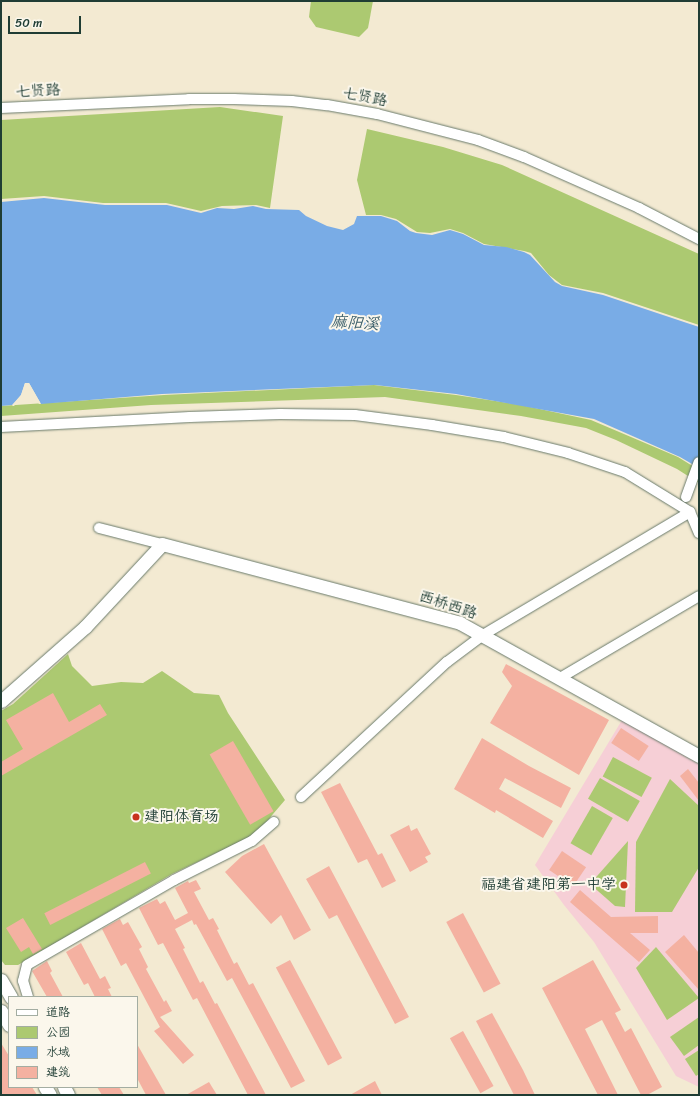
<!DOCTYPE html>
<meta charset="utf-8">
<style>
body{margin:0}
#map{position:relative;width:700px;height:1096px;overflow:hidden;background:#f3ead2;font-family:Sriracha,"LXGW WenKai TC",sans-serif}
div>[style]{position:absolute}
[style*='--x']{left:calc(var(--x)*1px);top:calc(var(--y)*1px);width:calc(var(--w)*1px);rotate:calc(var(--a)*1deg)}
.built>*{inset:0;background:#f6cfd6}
.green>*{inset:0;background:#acc971;transform-origin:0 0}
.water>*{inset:0;background:#79ace6}
.pier>*{inset:0;background:#f3ead2}
.building>*{inset:0;background:#f4b1a1;transform-origin:0 0}
.roads{filter:drop-shadow(0 0 1px #697a6b) drop-shadow(0 0 1px #697a6b)}
.minor>*{height:10px;margin:-5px;padding:0 5px;transform-origin:5px;border-radius:5px;background:#fff}
.major>*{height:13px;margin:-6.5px;padding:0 6.5px;transform-origin:6.5px;border-radius:6.5px;background:#fff}
.dots>*{width:11px;height:11px;translate:-50% -50%;box-sizing:border-box;border:2px solid #fbf7ec;border-radius:50%}
span{translate:-50% -50%;white-space:nowrap;text-align:center;line-height:1.15;-webkit-text-stroke:4px #fbf7ec;paint-order:stroke}
.street-label{font-size:15px;color:#1f3d34}
.poi-label{font-size:15px;color:#1f3d34}
.left{translate:0 -50%;text-align:left}
.right{translate:-100% -50%;text-align:right}
.water-label{font-size:16px;color:#3a5e69;font-style:italic}
.frame{position:absolute;inset:0;border:2px solid #1f3d34;pointer-events:none}
.legend{position:absolute;left:8px;top:996px;width:130px;height:92px;box-sizing:border-box;background:#fbf7ec;border:1px solid #a3ada2;margin:0;padding:5px 7px;list-style:none;font-size:12px;color:#1f3d34}
.legend li{display:flex;align-items:center;gap:8px;height:20px}
.legend b{width:20px;border:1px solid #a3ada2}
.scale{position:absolute;left:8px;top:16px;width:73px;height:18px;box-sizing:border-box;border:2px solid #1f3d34;border-top:0;padding-left:5px;font-size:12px;line-height:14px;white-space:nowrap;color:#1f3d34;-webkit-text-stroke:3px #fbf7ec;paint-order:stroke}
</style>
<div id="map">
<div class="built">
<div style="clip-path:polygon(622px 720px,699px 764px,699px 1087px,676px 1076px,594px 942px,564px 905px,535px 865px)"></div>
</div>
<div class="green">
<div style="clip-path:polygon(311px 1px,373px 1px,368px 28px,359px 37px,316px 27px,309px 17px)"></div>
<div style="clip-path:polygon(220px 107px,283px 116px,270px 208px,256px 205px,222px 206px,201px 211px,166px 203px,103px 203px,44px 196px,1px 199px,1px 120px)"></div>
<div style="clip-path:polygon(367px 129px,443px 147px,502px 165px,699px 254px,699px 325px,603px 293px,562px 285px,549px 275px,531px 253px,524px 251px,484px 244px,463px 233px,450px 229px,430px 233px,417px 232px,396px 219px,381px 215px,366px 215px,357px 180px)"></div>
<div style="clip-path:polygon(374px 385px,456px 395px,521px 405px,591px 420px,678px 457px,699px 470px,699px 483px,677px 469px,616px 440px,586px 428px,521px 416px,385px 397px,151px 405px,1px 416px,1px 406px,164px 395px)"></div>
<div style="clip-path:polygon(68px 654px,72px 666px,92px 686px,121px 682px,143px 683px,162px 671px,194px 693px,219px 695px,228px 713px,285px 800px,256px 834px,172px 874px,18px 965px,5px 965px,1px 960px,1px 711px,13px 704px)"></div>
<div style="left:613px;top:757px;width:44px;height:22px;rotate:28deg"></div>
<div style="left:600px;top:778px;width:46px;height:24px;rotate:30deg"></div>
<div style="clip-path:polygon(670px 779px,699px 806px,699px 867px,672px 912px,635px 912px,636px 842px)"></div>
<div style="left:592px;top:806px;width:24px;height:43px;rotate:30deg"></div>
<div style="clip-path:polygon(628px 841px,625px 907px,615px 906px,590px 884px)"></div>
<div style="clip-path:polygon(656px 947px,699px 998px,667px 1020px,636px 968px)"></div>
<div style="clip-path:polygon(699px 1017px,699px 1045px,684px 1056px,670px 1037px)"></div>
<div style="clip-path:polygon(699px 1050px,699px 1074px,696px 1076px,685px 1059px)"></div>
</div>
<div class="water">
<div style="clip-path:polygon(44px 198px,105px 205px,167px 205px,201px 213px,217px 208px,234px 209px,253px 206px,266px 209px,299px 210px,306px 216px,327px 226px,343px 230px,354px 224px,357px 216px,381px 216px,397px 221px,410px 231px,416px 233px,432px 235px,450px 230px,463px 234px,484px 245px,506px 247px,524px 252px,530px 255px,555px 282px,562px 286px,603px 295px,699px 327px,699px 468px,680px 457px,594px 419px,456px 394px,375px 385px,162px 394px,41px 404px,29px 383px,25px 383px,21px 395px,12px 405px,1px 406px,1px 202px)"></div>
</div>
<div class="pier">
<div style="clip-path:polygon(25px 383px,29px 383px,41px 404px,39px 404px,26px 385px,22px 396px,14px 406px,12px 406px,21px 395px)"></div>
</div>
<div class="building">
<div style="clip-path:polygon(506px 664px,609px 720px,579px 775px,490px 723px,512px 686px,502px 672px)"></div>
<div style="clip-path:polygon(53px 693px,69px 722px,100px 704px,107px 715px,1px 776px,1px 762px,23px 749px,6px 720px)"></div>
<div style="left:621px;top:728px;width:33px;height:18px;rotate:33deg"></div>
<div style="clip-path:polygon(482px 738px,529px 766px,571px 788px,561px 808px,505px 778px,499px 789px,553px 821px,543px 838px,496px 810px,495px 813px,454px 789px)"></div>
<div style="left:233px;top:741px;width:81px;height:27px;rotate:60deg"></div>
<div style="clip-path:polygon(688px 769px,699px 783px,699px 801px,680px 776px)"></div>
<div style="clip-path:polygon(340px 783px,378px 855px,382px 853px,396px 881px,382px 888px,367px 859px,358px 863px,321px 792px)"></div>
<div style="clip-path:polygon(409px 825px,411px 831px,417px 828px,431px 854px,425px 857px,428px 862px,410px 872px,390px 835px)"></div>
<div style="clip-path:polygon(264px 844px,311px 930px,294px 940px,281px 915px,271px 924px,225px 872px,242px 856px)"></div>
<div style="left:562px;top:851px;width:29px;height:23px;rotate:34deg"></div>
<div style="left:145px;top:862px;width:13px;height:113px;rotate:63deg"></div>
<div style="clip-path:polygon(329px 866px,409px 1017px,395px 1024px,337px 915px,329px 919px,306px 879px)"></div>
<div style="clip-path:polygon(196px 880px,201px 889px,194px 892px,209px 920px,213px 918px,219px 929px,217px 930px,234px 964px,237px 962px,249px 985px,253px 983px,305px 1081px,291px 1088px,232px 978px,227px 981px,196px 924px,194px 925px,192px 920px,175px 929px,185px 948px,183px 949px,200px 983px,203px 981px,215px 1004px,217px 1003px,266px 1095px,248px 1095px,197px 998px,193px 1000px,163px 943px,158px 945px,139px 908px,157px 899px,160px 904px,165px 901px,175px 920px,188px 913px,175px 888px,188px 881px,189px 883px)"></div>
<div style="clip-path:polygon(580px 890px,611px 917px,658px 916px,658px 933px,630px 933px,650px 950px,639px 962px,570px 902px)"></div>
<div style="left:463px;top:913px;width:80px;height:19px;rotate:62deg"></div>
<div style="clip-path:polygon(23px 918px,42px 949px,33px 954px,29px 947px,21px 952px,6px 928px)"></div>
<div style="clip-path:polygon(120px 919px,123px 925px,128px 922px,142px 947px,139px 949px,148px 967px,146px 969px,164px 1002px,166px 1000px,172px 1011px,160px 1017px,194px 1055px,183px 1064px,154px 1031px,160px 1027px,126px 963px,121px 966px,102px 929px)"></div>
<div style="clip-path:polygon(684px 935px,699px 953px,699px 990px,665px 952px)"></div>
<div style="clip-path:polygon(81px 943px,100px 979px,105px 976px,111px 988px,108px 989px,112px 997px,95px 997px,88px 983px,84px 985px,66px 952px)"></div>
<div style="left:290px;top:960px;width:111px;height:16px;rotate:62deg"></div>
<div style="clip-path:polygon(593px 960px,621px 1010px,615px 1013px,625px 1032px,631px 1028px,662px 1087px,647px 1095px,641px 1095px,602px 1020px,585px 1029px,618px 1095px,598px 1095px,542px 988px)"></div>
<div style="clip-path:polygon(47px 961px,52px 971px,50px 973px,63px 997px,47px 997px,32px 971px)"></div>
<div style="clip-path:polygon(492px 1013px,523px 1070px,535px 1095px,514px 1095px,476px 1021px)"></div>
<div style="left:463px;top:1031px;width:63px;height:15px;rotate:61deg"></div>
<div style="clip-path:polygon(1px 1043px,9px 1056px,9px 1087px,32px 1087px,37px 1095px,3px 1095px,1px 1092px)"></div>
<div style="clip-path:polygon(137px 1044px,166px 1095px,146px 1095px,137px 1078px)"></div>
<div style="clip-path:polygon(375px 1081px,382px 1095px,350px 1095px)"></div>
<div style="clip-path:polygon(209px 1082px,217px 1095px,186px 1095px)"></div>
<div style="clip-path:polygon(97px 1087px,119px 1087px,124px 1095px,102px 1095px)"></div>
</div>
<div class="roads">
<div class="minor">
<div style="--x:1;--y:108;--w:188;--a:-2.7"></div>
<div style="--x:189;--y:99;--w:45;--a:0"></div>
<div style="--x:234;--y:99;--w:58;--a:2"></div>
<div style="--x:292;--y:101;--w:35;--a:7"></div>
<div style="--x:327;--y:105;--w:51;--a:10.2"></div>
<div style="--x:377;--y:114;--w:104;--a:14.4"></div>
<div style="--x:478;--y:140;--w:49;--a:20.3"></div>
<div style="--x:524;--y:157;--w:126;--a:23.9"></div>
<div style="--x:639;--y:208;--w:68;--a:27.3"></div>
<div style="--x:1;--y:427;--w:189;--a:-3"></div>
<div style="--x:190;--y:417;--w:90;--a:-1.9"></div>
<div style="--x:280;--y:414;--w:75;--a:0.8"></div>
<div style="--x:355;--y:415;--w:78;--a:7.4"></div>
<div style="--x:432;--y:425;--w:73;--a:9.5"></div>
<div style="--x:504;--y:437;--w:66;--a:14"></div>
<div style="--x:568;--y:453;--w:60;--a:18.4"></div>
<div style="--x:625;--y:472;--w:76;--a:31.6"></div>
<div style="--x:690;--y:512;--w:23;--a:67"></div>
<div style="--x:686;--y:497;--w:37;--a:-70"></div>
<div style="--x:99;--y:528;--w:65;--a:14.3"></div>
<div style="--x:560;--y:678;--w:161;--a:-30.5"></div>
<div style="--x:301;--y:797;--w:199;--a:-42.8"></div>
<div style="--x:447;--y:662;--w:45;--a:-36.9"></div>
<div style="--x:483;--y:635;--w:241;--a:-30.7"></div>
<div style="--x:28;--y:997;--w:17;--a:-107"></div>
<div style="--x:23;--y:981;--w:16;--a:-76"></div>
<div style="--x:27;--y:965;--w:170;--a:-30"></div>
<div style="--x:174;--y:880;--w:87;--a:-26.6"></div>
<div style="--x:252;--y:841;--w:29;--a:-41"></div>
</div>
<div class="major">
<div style="--x:1;--y:701;--w:112;--a:-41.4"></div>
<div style="--x:85;--y:627;--w:113;--a:-47.1"></div>
<div style="--x:162;--y:544;--w:308;--a:14.8"></div>
<div style="--x:460;--y:623;--w:274;--a:29.1"></div>
<div style="--x:1;--y:980;--w:20;--a:60"></div>
<div style="--x:1;--y:1011;--w:16;--a:60"></div>
<div style="--x:45;--y:1087;--w:9;--a:58"></div>
<div style="--x:64;--y:1087;--w:9;--a:63"></div>
</div>
</div>
<div class="dots">
<div style="left:136px;top:817px;background:#c8321e"></div>
<div style="left:624px;top:885px;background:#c8321e"></div>
</div>
<div class="street-label">
<span style="left:38px;top:91px;rotate:-3deg">七贤路</span>
<span style="left:365px;top:97px;rotate:11deg">七贤路</span>
<span style="left:448px;top:605px;rotate:18deg">西桥西路</span>
</div>
<div class="poi-label">
<span class="left" style="left:144px;top:817px">建阳体育场</span>
<span class="right" style="left:616px;top:885px">福建省建阳第一中学</span>
</div>
<div class="water-label">
<span style="left:355px;top:323px;rotate:3deg">麻阳溪</span>
</div>
<div class="frame"></div>
<ul class="legend">
<li><b style="height:5px;background:#fff"></b>道路</li>
<li><b style="height:11px;background:#acc971"></b>公园</li>
<li><b style="height:11px;background:#79ace6"></b>水域</li>
<li><b style="height:11px;background:#f4b1a1"></b>建筑</li>
</ul>
<div class="scale">50 m</div>
</div>
